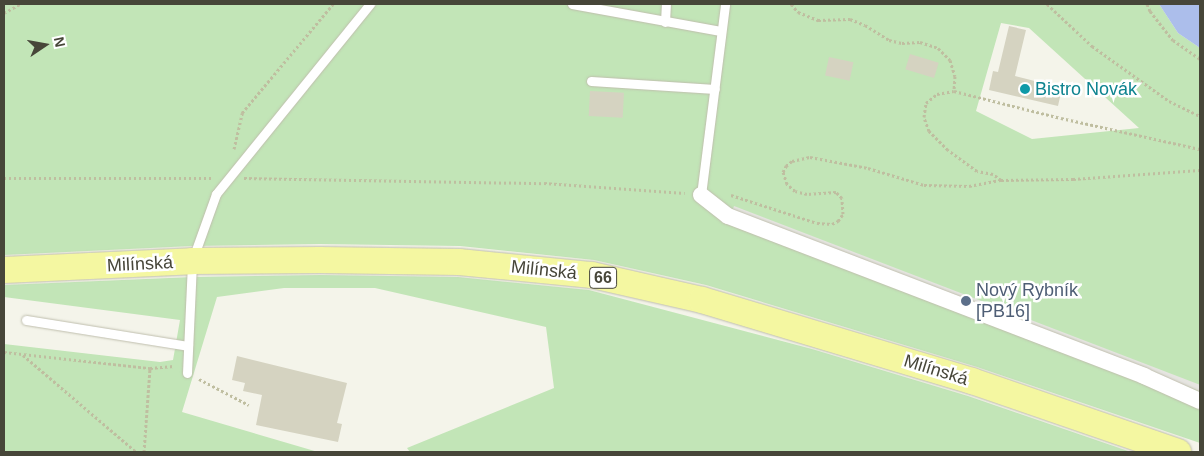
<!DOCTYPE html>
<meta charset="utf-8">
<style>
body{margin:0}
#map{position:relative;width:1204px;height:456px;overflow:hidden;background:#f4f4ea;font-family:Helvetica,sans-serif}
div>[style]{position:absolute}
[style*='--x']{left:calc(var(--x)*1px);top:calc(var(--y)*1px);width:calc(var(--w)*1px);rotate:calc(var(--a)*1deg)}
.green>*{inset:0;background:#c2e5b7}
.parking>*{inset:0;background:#e6e5e1;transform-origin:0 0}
.water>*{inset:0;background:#acbeeb}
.building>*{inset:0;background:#d5d3c1;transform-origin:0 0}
.path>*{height:3px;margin-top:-1.5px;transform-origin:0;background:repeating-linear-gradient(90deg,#bfbea0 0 2.5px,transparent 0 5px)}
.roads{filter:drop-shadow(0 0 1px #bfbead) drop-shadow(0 0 1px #bfbead)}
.lane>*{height:9px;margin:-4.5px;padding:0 4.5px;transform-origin:4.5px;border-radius:4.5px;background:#fff}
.street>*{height:16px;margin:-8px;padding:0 8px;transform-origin:8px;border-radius:8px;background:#fff}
.primary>*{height:26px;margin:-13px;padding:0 13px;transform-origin:13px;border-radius:13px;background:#f4f7a1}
.dots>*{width:14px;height:14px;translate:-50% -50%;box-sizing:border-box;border:2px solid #fff;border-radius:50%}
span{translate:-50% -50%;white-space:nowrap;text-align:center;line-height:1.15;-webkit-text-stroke:5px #fff;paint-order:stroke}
.shield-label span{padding:1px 4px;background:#fff;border:1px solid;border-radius:4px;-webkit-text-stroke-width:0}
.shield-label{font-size:16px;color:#474639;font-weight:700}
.culture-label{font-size:18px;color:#0d838f}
.left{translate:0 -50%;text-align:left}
.street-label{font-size:18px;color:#474639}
.service-label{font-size:18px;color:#4e5e75}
.frame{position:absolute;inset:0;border:5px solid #474639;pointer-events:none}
.north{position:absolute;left:20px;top:20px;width:50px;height:50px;-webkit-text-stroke:4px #fff;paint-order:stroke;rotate:78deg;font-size:14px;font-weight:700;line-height:20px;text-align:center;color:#474639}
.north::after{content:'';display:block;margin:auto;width:18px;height:22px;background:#474639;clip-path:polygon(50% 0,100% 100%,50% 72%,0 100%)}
</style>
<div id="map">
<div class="green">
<div style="clip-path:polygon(evenodd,4px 4px,1159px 4px,1178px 33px,1200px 48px,1200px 443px,977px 367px,706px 285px,594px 260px,460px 246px,320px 244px,192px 246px,4px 255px,4px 4px,1001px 23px,1029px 28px,1139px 128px,1032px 139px,976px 111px,1001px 23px)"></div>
<div style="clip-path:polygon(320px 275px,458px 277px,589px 290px,812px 349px,968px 396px,1131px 452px,410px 452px,407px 448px,554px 388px,546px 327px,375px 288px,284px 288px,217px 297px,182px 412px,318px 452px,4px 452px,4px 344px,160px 362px,173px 360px,180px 320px,4px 297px,4px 285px,193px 277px)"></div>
</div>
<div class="parking">
<div style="left:734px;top:206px;width:501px;height:6px;rotate:21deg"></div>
</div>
<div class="water">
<div style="clip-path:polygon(1159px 4px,1200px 4px,1200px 48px,1178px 33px)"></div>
</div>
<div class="building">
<div style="clip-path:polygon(1009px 26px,1026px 30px,1015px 76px,1062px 88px,1058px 106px,989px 90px,993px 71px,998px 72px)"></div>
<div style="left:910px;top:54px;width:30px;height:16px;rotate:17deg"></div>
<div style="left:829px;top:57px;width:25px;height:19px;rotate:12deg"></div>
<div style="left:590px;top:91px;width:34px;height:25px;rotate:3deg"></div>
<div style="clip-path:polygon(237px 356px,347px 383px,337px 423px,342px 424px,338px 442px,256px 425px,262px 395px,243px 391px,245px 383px,232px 380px)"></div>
</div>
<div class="path">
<div style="--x:791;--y:4;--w:11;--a:49"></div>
<div style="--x:798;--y:12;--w:22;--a:22"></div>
<div style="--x:818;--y:20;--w:32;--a:-2"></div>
<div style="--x:850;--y:19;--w:16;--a:22"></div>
<div style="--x:865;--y:25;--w:28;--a:32"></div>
<div style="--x:889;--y:40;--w:13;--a:13"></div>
<div style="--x:902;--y:43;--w:18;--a:-3"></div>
<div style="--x:920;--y:42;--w:19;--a:18"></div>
<div style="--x:938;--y:48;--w:17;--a:45"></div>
<div style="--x:950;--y:60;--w:17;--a:73"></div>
<div style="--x:955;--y:76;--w:15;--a:94"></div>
<div style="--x:1047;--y:4;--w:62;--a:43"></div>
<div style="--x:1092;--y:46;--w:95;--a:35.5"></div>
<div style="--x:1169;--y:101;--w:34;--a:26"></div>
<div style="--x:1147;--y:4;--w:8;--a:67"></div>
<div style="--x:1150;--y:11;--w:37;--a:52"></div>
<div style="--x:1173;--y:40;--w:33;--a:35"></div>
<div style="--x:4;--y:13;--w:18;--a:-29"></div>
<div style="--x:234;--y:149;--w:37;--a:-77"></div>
<div style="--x:242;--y:113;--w:142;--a:-50.1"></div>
<div style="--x:4;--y:178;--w:209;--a:0"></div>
<div style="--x:244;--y:178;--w:300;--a:1"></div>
<div style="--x:544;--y:183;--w:141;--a:4.1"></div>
<div style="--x:1001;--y:180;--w:10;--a:-143"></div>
<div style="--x:993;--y:174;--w:16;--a:-169"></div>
<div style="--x:977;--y:171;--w:36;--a:-144"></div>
<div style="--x:948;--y:150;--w:27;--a:-135"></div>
<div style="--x:929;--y:131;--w:15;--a:-110"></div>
<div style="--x:924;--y:117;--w:14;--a:-82"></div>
<div style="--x:926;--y:103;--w:14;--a:-39"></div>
<div style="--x:937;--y:94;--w:17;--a:-10"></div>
<div style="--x:954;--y:91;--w:110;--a:14.2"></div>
<div style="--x:1061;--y:118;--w:142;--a:12.6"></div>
<div style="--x:731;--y:195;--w:90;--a:18"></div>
<div style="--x:817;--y:223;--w:15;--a:4"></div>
<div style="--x:832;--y:224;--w:7;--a:-27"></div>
<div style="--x:838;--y:221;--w:9;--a:-54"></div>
<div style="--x:843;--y:214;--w:16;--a:-94"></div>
<div style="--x:842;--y:198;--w:8;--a:-135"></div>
<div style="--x:836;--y:192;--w:29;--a:176"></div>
<div style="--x:807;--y:194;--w:12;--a:-166"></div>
<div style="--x:795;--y:191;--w:11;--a:-139"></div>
<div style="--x:787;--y:184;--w:13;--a:-108"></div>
<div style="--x:783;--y:172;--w:7;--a:-63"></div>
<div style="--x:786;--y:166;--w:8;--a:-40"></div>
<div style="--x:792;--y:161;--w:18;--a:-13"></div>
<div style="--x:810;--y:157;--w:59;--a:10.7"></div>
<div style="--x:868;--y:168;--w:59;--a:16.9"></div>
<div style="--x:924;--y:185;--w:45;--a:1.3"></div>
<div style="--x:969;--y:186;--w:33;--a:-11"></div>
<div style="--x:1001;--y:180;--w:72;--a:-0.8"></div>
<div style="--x:1073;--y:179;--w:127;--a:-4.1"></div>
<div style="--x:4;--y:352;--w:147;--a:6.3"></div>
<div style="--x:150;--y:368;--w:24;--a:-5"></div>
<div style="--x:23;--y:355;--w:149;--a:40.6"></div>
<div style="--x:199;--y:379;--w:56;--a:27.5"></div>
<div style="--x:144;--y:452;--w:84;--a:-85.9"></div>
</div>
<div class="roads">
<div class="lane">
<div style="--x:572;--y:4;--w:151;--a:10.3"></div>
<div style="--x:665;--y:22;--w:18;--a:-87"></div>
<div style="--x:591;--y:81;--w:124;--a:3.7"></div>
<div style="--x:701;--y:195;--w:193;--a:-82.8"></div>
<div style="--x:26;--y:320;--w:164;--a:9.1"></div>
<div style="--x:187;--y:373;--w:112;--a:-87.4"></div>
<div style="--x:192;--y:261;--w:71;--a:-70.3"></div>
<div style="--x:216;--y:194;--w:245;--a:-51"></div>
</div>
<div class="street">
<div style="--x:701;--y:195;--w:34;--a:38"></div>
<div style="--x:728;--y:216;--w:446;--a:21"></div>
<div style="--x:1144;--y:376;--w:61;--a:24.1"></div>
</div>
<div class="primary">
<div style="--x:4;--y:270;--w:188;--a:-2.7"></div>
<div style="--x:192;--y:261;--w:128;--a:-0.4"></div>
<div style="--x:320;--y:260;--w:139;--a:0.8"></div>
<div style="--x:459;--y:262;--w:134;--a:5.6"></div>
<div style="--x:592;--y:275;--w:113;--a:12.8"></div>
<div style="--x:702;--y:300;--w:282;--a:16.7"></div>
<div style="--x:972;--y:381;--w:218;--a:19"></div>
</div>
</div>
<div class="dots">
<div style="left:1025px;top:89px;background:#0f9aa8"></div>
<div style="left:966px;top:301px;background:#5c6f8a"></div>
</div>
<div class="shield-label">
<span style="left:603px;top:278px">66</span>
</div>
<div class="culture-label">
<span class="left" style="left:1035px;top:89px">Bistro Novák</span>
</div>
<div class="street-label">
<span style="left:140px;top:264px;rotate:-3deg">Milínská</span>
<span style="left:544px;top:270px;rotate:6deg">Milínská</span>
<span style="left:936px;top:370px;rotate:17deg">Milínská</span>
</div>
<div class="service-label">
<span class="left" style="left:976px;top:301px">Nový Rybník<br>[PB16]</span>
</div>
<div class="frame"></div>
<div class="north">N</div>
</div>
